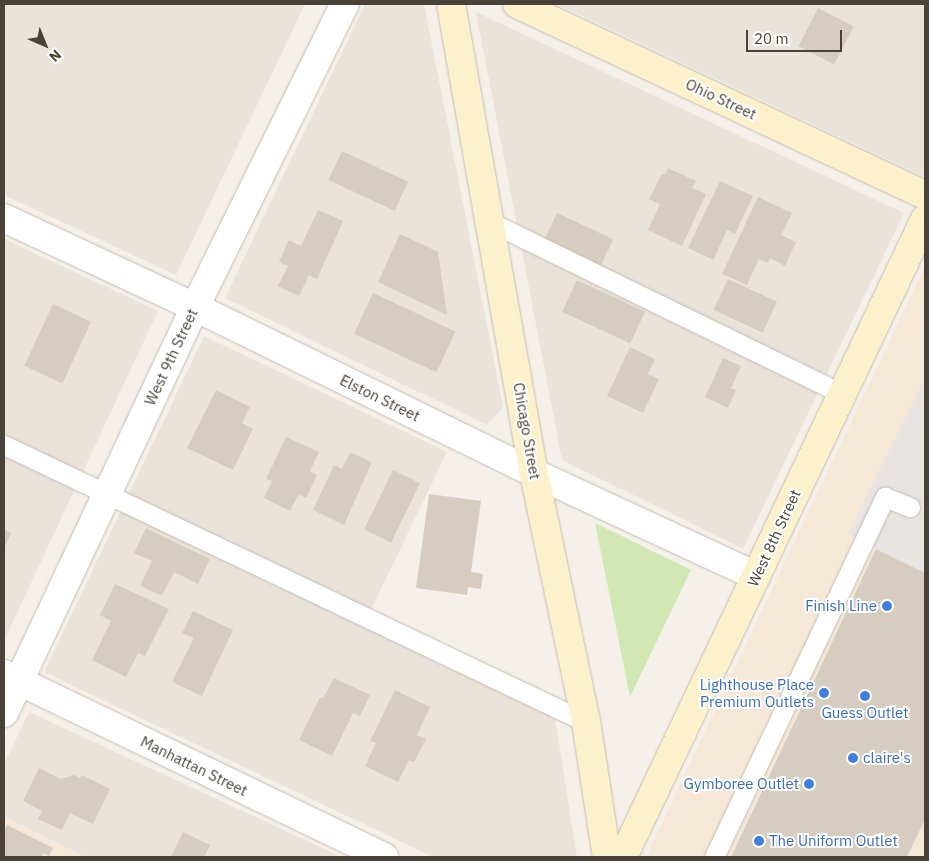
<!DOCTYPE html>
<style>
body{margin:0}
#map{position:relative;width:929px;height:861px;overflow:hidden;background:#f5f1ea;font-family:"IBM Plex Sans",sans-serif}
div>[style]{position:absolute}
[style*='--x']{left:calc(var(--x)*1px);top:calc(var(--y)*1px);width:calc(var(--w)*1px);rotate:calc(var(--a)*1deg)}
.residential>*{inset:0;background:#e9e3d9}
.commercial>*{inset:0;background:#f5e8d7}
.green>*{inset:0;background:#d1e8b4}
.parking>*{inset:0;background:#e7e4e2}
.building>*{inset:0;background:#d6cdc0;transform-origin:0 0}
.roads{filter:drop-shadow(0 0 1px #c3bcb0) drop-shadow(0 0 1px #c3bcb0)}
.lane>*{height:19px;margin:-9.5px;padding:0 9.5px;transform-origin:9.5px;border-radius:9.5px;background:#fff}
.street>*{height:28px;margin:-14px;padding:0 14px;transform-origin:14px;border-radius:14px;background:#fff}
.secondary>*{height:28px;margin:-14px;padding:0 14px;transform-origin:14px;border-radius:14px;background:#fdf1cc}
.dots>*{width:14px;height:14px;translate:-50% -50%;box-sizing:border-box;border:2px solid #fff;border-radius:50%}
span{translate:-50% -50%;white-space:nowrap;text-align:center;line-height:1.15;-webkit-text-stroke:4px #fff;paint-order:stroke}
.street-label{font-size:15px;color:#494238}
.shop-label{font-size:15px;color:#366cbe}
.right{translate:-100% -50%;text-align:right}
.left{translate:0 -50%;text-align:left}
.frame{position:absolute;inset:0;border:5px solid #494238;pointer-events:none}
.north{position:absolute;left:20px;top:20px;width:50px;height:50px;-webkit-text-stroke:4px #fff;paint-order:stroke;rotate:136deg;font-size:14px;font-weight:700;line-height:20px;text-align:center;color:#494238}
.north::after{content:'';display:block;margin:auto;width:18px;height:22px;background:#494238;clip-path:polygon(50% 0,100% 100%,50% 72%,0 100%)}
.scale{position:absolute;left:746px;top:30px;width:96px;height:22px;box-sizing:border-box;border:2px solid #494238;border-top:0;padding-left:6px;font-size:15px;line-height:18px;white-space:nowrap;color:#494238;-webkit-text-stroke:4px #fff;paint-order:stroke}
</style>
<div id="map">
<div class="residential">
<div style="clip-path:polygon(4px 4px,305px 4px,176px 275px,4px 195px)"></div>
<div style="clip-path:polygon(365px 4px,424px 4px,503px 407px,487px 425px,225px 298px)"></div>
<div style="clip-path:polygon(557px 4px,925px 4px,925px 171px,923px 176px)"></div>
<div style="clip-path:polygon(476px 12px,904px 213px,743px 549px,562px 460px)"></div>
<div style="clip-path:polygon(4px 239px,158px 311px,4px 641px)"></div>
<div style="clip-path:polygon(204px 336px,447px 452px,367px 618px,553px 706px,577px 857px,433px 857px,44px 672px)"></div>
<div style="clip-path:polygon(29px 712px,342px 857px,85px 857px,4px 817px,4px 764px)"></div>
</div>
<div class="commercial">
<div style="clip-path:polygon(925px 266px,925px 857px,646px 857px,800px 529px)"></div>
<div style="clip-path:polygon(4px 817px,85px 857px,4px 857px)"></div>
</div>
<div class="green">
<div style="clip-path:polygon(595px 523px,691px 570px,630px 697px)"></div>
</div>
<div class="parking">
<div style="clip-path:polygon(925px 379px,925px 573px,848px 534px)"></div>
</div>
<div class="building">
<div style="left:818px;top:8px;width:40px;height:43px;rotate:27deg"></div>
<div style="left:342px;top:151px;width:73px;height:32px;rotate:25deg"></div>
<div style="clip-path:polygon(668px 168px,696px 181px,692px 188px,706px 194px,682px 246px,648px 230px,660px 204px,649px 199px,662px 174px,665px 175px)"></div>
<div style="clip-path:polygon(720px 181px,753px 196px,735px 234px,727px 230px,713px 260px,688px 248px)"></div>
<div style="clip-path:polygon(758px 197px,792px 213px,781px 235px,796px 242px,785px 266px,770px 258px,768px 263px,759px 259px,747px 285px,722px 274px)"></div>
<div style="clip-path:polygon(318px 210px,343px 221px,317px 279px,309px 275px,299px 296px,278px 286px,288px 266px,279px 262px,289px 240px,301px 246px)"></div>
<div style="left:557px;top:213px;width:62px;height:32px;rotate:25deg"></div>
<div style="clip-path:polygon(400px 234px,438px 252px,447px 315px,378px 282px)"></div>
<div style="left:728px;top:279px;width:54px;height:34px;rotate:25deg"></div>
<div style="left:577px;top:280px;width:75px;height:35px;rotate:25deg"></div>
<div style="left:373px;top:293px;width:91px;height:45px;rotate:25deg"></div>
<div style="left:53px;top:304px;width:42px;height:68px;rotate:25deg"></div>
<div style="clip-path:polygon(630px 347px,655px 359px,648px 374px,659px 379px,643px 413px,607px 396px)"></div>
<div style="clip-path:polygon(723px 358px,741px 366px,731px 388px,736px 390px,728px 408px,705px 397px)"></div>
<div style="clip-path:polygon(216px 390px,250px 407px,242px 423px,253px 429px,233px 470px,187px 448px)"></div>
<div style="clip-path:polygon(286px 437px,319px 452px,310px 471px,317px 475px,306px 498px,299px 494px,290px 511px,264px 498px,272px 481px,266px 479px)"></div>
<div style="clip-path:polygon(350px 452px,372px 462px,344px 525px,313px 510px,334px 465px,342px 469px)"></div>
<div style="left:393px;top:470px;width:30px;height:66px;rotate:26deg"></div>
<div style="clip-path:polygon(429px 494px,481px 501px,471px 572px,483px 574px,481px 589px,468px 587px,467px 595px,416px 588px)"></div>
<div style="clip-path:polygon(146px 528px,210px 559px,198px 584px,174px 572px,162px 596px,140px 586px,152px 561px,134px 553px)"></div>
<div style="clip-path:polygon(4px 529px,11px 533px,4px 549px)"></div>
<div style="clip-path:polygon(876px 549px,925px 573px,925px 819px,907px 857px,731px 857px)"></div>
<div style="clip-path:polygon(115px 584px,169px 609px,145px 656px,138px 653px,126px 677px,92px 660px,111px 621px,100px 615px)"></div>
<div style="clip-path:polygon(193px 611px,233px 630px,202px 696px,172px 682px,194px 638px,182px 633px)"></div>
<div style="clip-path:polygon(334px 678px,370px 695px,360px 716px,353px 713px,332px 756px,299px 740px,320px 697px,323px 698px)"></div>
<div style="clip-path:polygon(395px 690px,430px 707px,417px 735px,426px 739px,414px 762px,409px 760px,398px 782px,365px 766px,376px 743px,370px 741px)"></div>
<div style="clip-path:polygon(39px 768px,61px 779px,73px 775px,80px 778px,82px 775px,110px 789px,93px 824px,70px 813px,62px 830px,38px 819px,42px 811px,23px 801px)"></div>
<div style="clip-path:polygon(7px 825px,53px 848px,49px 856px,43px 853px,41px 857px,4px 857px,4px 832px)"></div>
<div style="clip-path:polygon(183px 832px,210px 845px,204px 857px,171px 857px)"></div>
</div>
<div class="roads">
<div class="lane">
<div style="--x:490;--y:222;--w:393;--a:26"></div>
<div style="--x:4;--y:445;--w:645;--a:25.45"></div>
<div style="--x:714;--y:857;--w:399;--a:-64.6"></div>
<div style="--x:885;--y:497;--w:27;--a:22"></div>
</div>
<div class="street">
<div style="--x:4;--y:218;--w:211;--a:25"></div>
<div style="--x:195;--y:307;--w:377;--a:26.1"></div>
<div style="--x:534;--y:473;--w:245;--a:24.9"></div>
<div style="--x:4;--y:674;--w:422;--a:25.7"></div>
<div style="--x:4;--y:713;--w:449;--a:-64.8"></div>
<div style="--x:195;--y:307;--w:338;--a:-63.7"></div>
</div>
<div class="secondary">
<div style="--x:451;--y:4;--w:476;--a:80"></div>
<div style="--x:534;--y:473;--w:254;--a:78.2"></div>
<div style="--x:586;--y:722;--w:137;--a:81.2"></div>
<div style="--x:517;--y:4;--w:450;--a:25.1"></div>
<div style="--x:623;--y:857;--w:706;--a:-64.67"></div>
</div>
</div>
<div class="dots">
<div style="left:887px;top:606px;background:#3f7fe0"></div>
<div style="left:824px;top:693px;background:#3f7fe0"></div>
<div style="left:865px;top:696px;background:#3f7fe0"></div>
<div style="left:853px;top:758px;background:#3f7fe0"></div>
<div style="left:809px;top:784px;background:#3f7fe0"></div>
<div style="left:759px;top:841px;background:#3f7fe0"></div>
</div>
<div class="street-label">
<span style="left:721px;top:99px;rotate:25deg">Ohio Street</span>
<span style="left:171px;top:357px;rotate:-65deg">West 9th Street</span>
<span style="left:380px;top:398px;rotate:26deg">Elston Street</span>
<span style="left:527px;top:431px;rotate:80deg">Chicago Street</span>
<span style="left:774px;top:538px;rotate:-65deg">West 8th Street</span>
<span style="left:194px;top:766px;rotate:26deg">Manhattan Street</span>
</div>
<div class="shop-label">
<span class="right" style="left:877px;top:606px">Finish Line</span>
<span class="right" style="left:814px;top:693px">Lighthouse Place<br>Premium Outlets</span>
<span style="left:865px;top:713px">Guess Outlet</span>
<span class="left" style="left:863px;top:758px">claire's</span>
<span class="right" style="left:799px;top:784px">Gymboree Outlet</span>
<span class="left" style="left:769px;top:841px">The Uniform Outlet</span>
</div>
<div class="frame"></div>
<div class="north">N</div>
<div class="scale">20 m</div>
</div>
